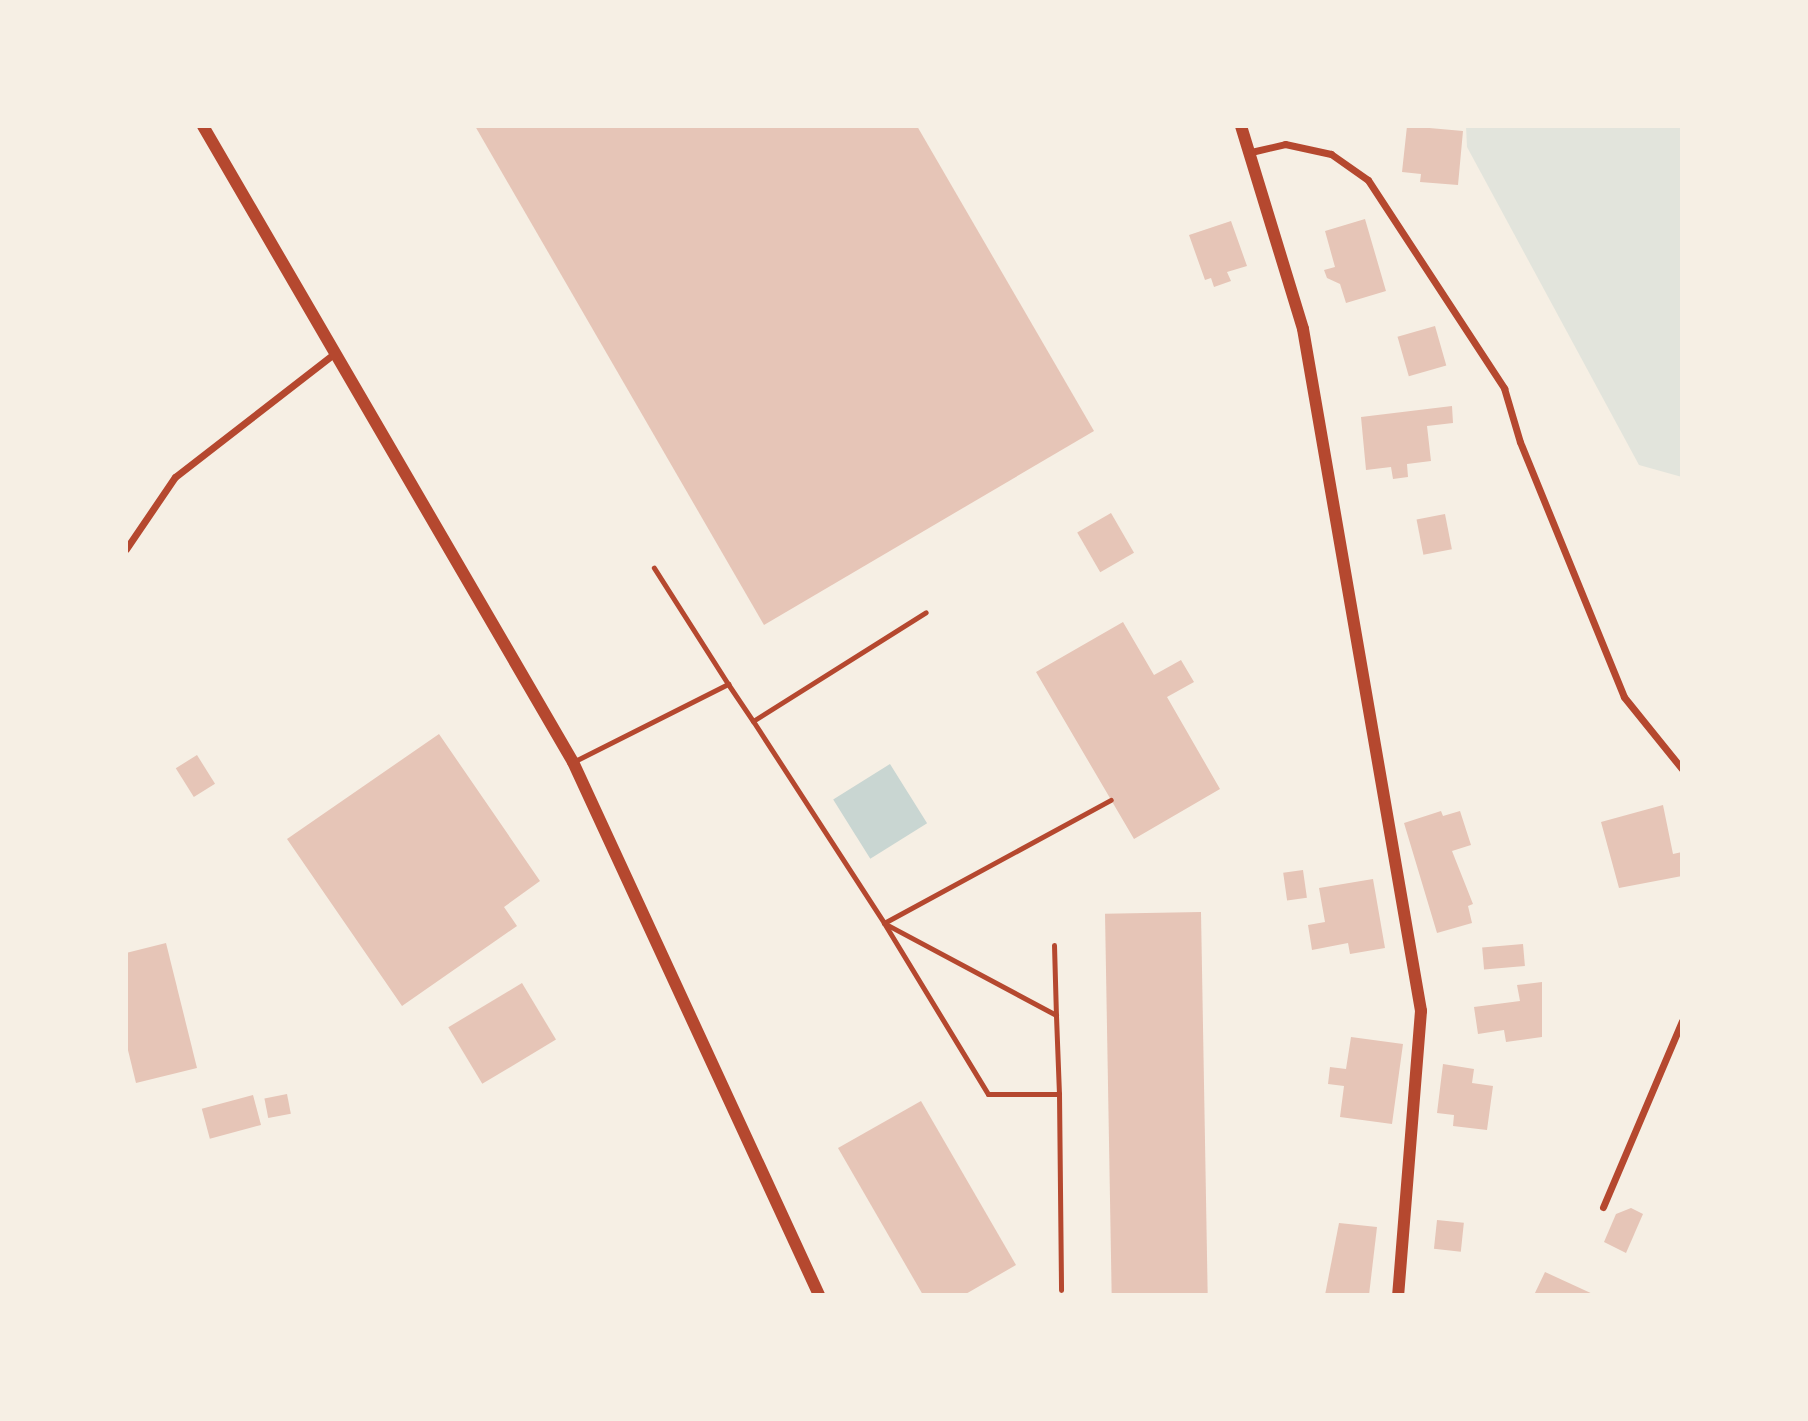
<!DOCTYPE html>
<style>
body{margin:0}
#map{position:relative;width:1808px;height:1421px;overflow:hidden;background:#f6efe4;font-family:Cabin,sans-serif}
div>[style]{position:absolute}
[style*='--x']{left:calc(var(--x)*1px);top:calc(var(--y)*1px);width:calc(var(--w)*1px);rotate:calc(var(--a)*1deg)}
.green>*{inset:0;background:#e2e4dc}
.water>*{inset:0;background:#c9d6d2;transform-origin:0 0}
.building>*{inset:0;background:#e6c5b7;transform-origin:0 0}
.service>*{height:5px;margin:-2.5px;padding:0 2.5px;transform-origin:2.5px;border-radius:2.5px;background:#b5482f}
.minor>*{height:7px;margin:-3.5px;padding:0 3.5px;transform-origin:3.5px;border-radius:3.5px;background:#b5482f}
.tertiary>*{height:12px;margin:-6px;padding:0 6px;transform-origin:6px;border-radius:6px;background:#b5482f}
span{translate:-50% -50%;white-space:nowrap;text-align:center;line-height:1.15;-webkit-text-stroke:5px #f6efe4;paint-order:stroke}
.frame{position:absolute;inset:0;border:128px solid #f6efe4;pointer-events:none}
</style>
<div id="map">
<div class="green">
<div style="clip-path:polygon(1466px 126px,1682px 126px,1682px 477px,1639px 465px,1467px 147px)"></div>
</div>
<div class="water">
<div style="left:890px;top:764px;width:70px;height:67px;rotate:58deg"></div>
</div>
<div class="building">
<div style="clip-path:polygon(475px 126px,917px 126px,1094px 431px,764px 625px)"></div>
<div style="clip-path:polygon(1407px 126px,1463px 131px,1458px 185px,1420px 182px,1421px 174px,1402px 172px)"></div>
<div style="clip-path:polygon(1365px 219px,1386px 291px,1346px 303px,1340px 284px,1327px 278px,1324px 270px,1335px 267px,1325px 231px)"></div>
<div style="clip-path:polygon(1231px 221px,1247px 266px,1227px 272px,1231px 281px,1214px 287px,1211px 278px,1205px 280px,1189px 235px)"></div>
<div style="left:1435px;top:326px;width:41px;height:39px;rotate:74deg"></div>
<div style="clip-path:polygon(1452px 406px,1453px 423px,1427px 426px,1431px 461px,1407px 464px,1408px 477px,1393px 479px,1391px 467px,1366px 470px,1361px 417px)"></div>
<div style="left:1111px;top:513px;width:46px;height:39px;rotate:60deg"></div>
<div style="left:1445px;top:514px;width:36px;height:29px;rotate:79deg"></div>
<div style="clip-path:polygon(1123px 622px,1154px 675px,1181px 660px,1194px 682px,1167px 697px,1220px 789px,1134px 839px,1036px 672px)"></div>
<div style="clip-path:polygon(439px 734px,540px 881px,504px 907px,517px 926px,402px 1006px,287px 839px)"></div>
<div style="left:197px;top:755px;width:34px;height:25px;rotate:58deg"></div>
<div style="clip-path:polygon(1663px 805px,1673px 854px,1682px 852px,1682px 876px,1619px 888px,1601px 822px)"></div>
<div style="clip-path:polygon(1441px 811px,1443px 816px,1460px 811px,1471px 845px,1452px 851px,1473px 904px,1468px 906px,1472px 923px,1437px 933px,1404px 823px)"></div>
<div style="left:1303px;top:870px;width:28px;height:20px;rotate:82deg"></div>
<div style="clip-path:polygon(1373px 879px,1385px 948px,1350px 954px,1348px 943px,1312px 950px,1308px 925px,1325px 922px,1319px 888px)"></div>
<div style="left:1201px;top:912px;width:383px;height:96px;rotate:89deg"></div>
<div style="clip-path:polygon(166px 943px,197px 1068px,136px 1083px,126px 1042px,126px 953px)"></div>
<div style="left:1523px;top:944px;width:22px;height:41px;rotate:85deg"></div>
<div style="clip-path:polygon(1542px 982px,1542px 1037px,1506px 1042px,1504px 1030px,1478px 1034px,1474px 1007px,1520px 1001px,1517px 985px)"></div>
<div style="left:522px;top:983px;width:66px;height:86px;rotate:59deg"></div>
<div style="clip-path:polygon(1351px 1037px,1403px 1044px,1392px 1124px,1340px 1117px,1344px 1086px,1328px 1084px,1330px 1067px,1346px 1069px)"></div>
<div style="clip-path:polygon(1443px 1064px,1474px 1069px,1472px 1083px,1493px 1086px,1487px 1130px,1453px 1126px,1454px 1115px,1437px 1113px)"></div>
<div style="left:287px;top:1094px;width:20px;height:23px;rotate:79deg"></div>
<div style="left:253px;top:1095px;width:31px;height:53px;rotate:75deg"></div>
<div style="clip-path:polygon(921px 1101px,1016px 1265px,964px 1295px,923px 1295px,838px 1148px)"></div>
<div style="clip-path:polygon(1631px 1208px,1643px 1214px,1626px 1253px,1604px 1242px,1616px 1214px)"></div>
<div style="left:1437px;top:1220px;width:27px;height:29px;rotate:6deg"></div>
<div style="clip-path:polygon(1339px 1223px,1377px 1227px,1369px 1295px,1325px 1295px)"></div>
<div style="clip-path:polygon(1545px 1272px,1595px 1295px,1534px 1295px)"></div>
</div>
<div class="service">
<div style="--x:728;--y:684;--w:45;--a:56"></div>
<div style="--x:753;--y:721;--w:204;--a:-32.2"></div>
<div style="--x:753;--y:721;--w:241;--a:57"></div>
<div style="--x:884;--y:923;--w:258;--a:-28.5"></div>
<div style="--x:573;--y:762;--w:174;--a:-26.7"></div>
<div style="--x:728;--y:684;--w:138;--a:-122.5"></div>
<div style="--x:1054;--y:945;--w:70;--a:88.4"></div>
<div style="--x:1059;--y:1094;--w:79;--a:-92.2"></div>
<div style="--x:1056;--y:1015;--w:195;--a:-151.9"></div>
<div style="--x:884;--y:923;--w:200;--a:58.7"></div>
<div style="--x:988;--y:1094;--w:71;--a:0"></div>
<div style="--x:1059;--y:1094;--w:196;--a:89.4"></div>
</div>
<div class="minor">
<div style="--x:1251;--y:152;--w:35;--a:-13"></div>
<div style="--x:1285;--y:144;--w:47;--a:12.3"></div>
<div style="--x:1331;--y:154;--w:45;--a:35.1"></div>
<div style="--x:1368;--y:180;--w:249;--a:56.8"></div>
<div style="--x:1504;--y:388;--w:56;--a:73.5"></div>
<div style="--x:1520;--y:442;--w:275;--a:67.8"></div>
<div style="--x:1624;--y:697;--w:92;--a:51.1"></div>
<div style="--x:126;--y:549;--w:87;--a:-55.8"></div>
<div style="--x:175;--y:477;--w:202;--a:-37.8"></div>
<div style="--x:1603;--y:1207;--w:202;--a:-67"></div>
</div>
<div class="tertiary">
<div style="--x:203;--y:126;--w:736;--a:59.81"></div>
<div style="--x:573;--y:762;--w:587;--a:65.22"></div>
<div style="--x:1241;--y:126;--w:212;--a:73"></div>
<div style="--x:1303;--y:329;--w:692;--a:80.18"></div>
<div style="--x:1421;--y:1011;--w:285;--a:94.6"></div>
</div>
<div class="frame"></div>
</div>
